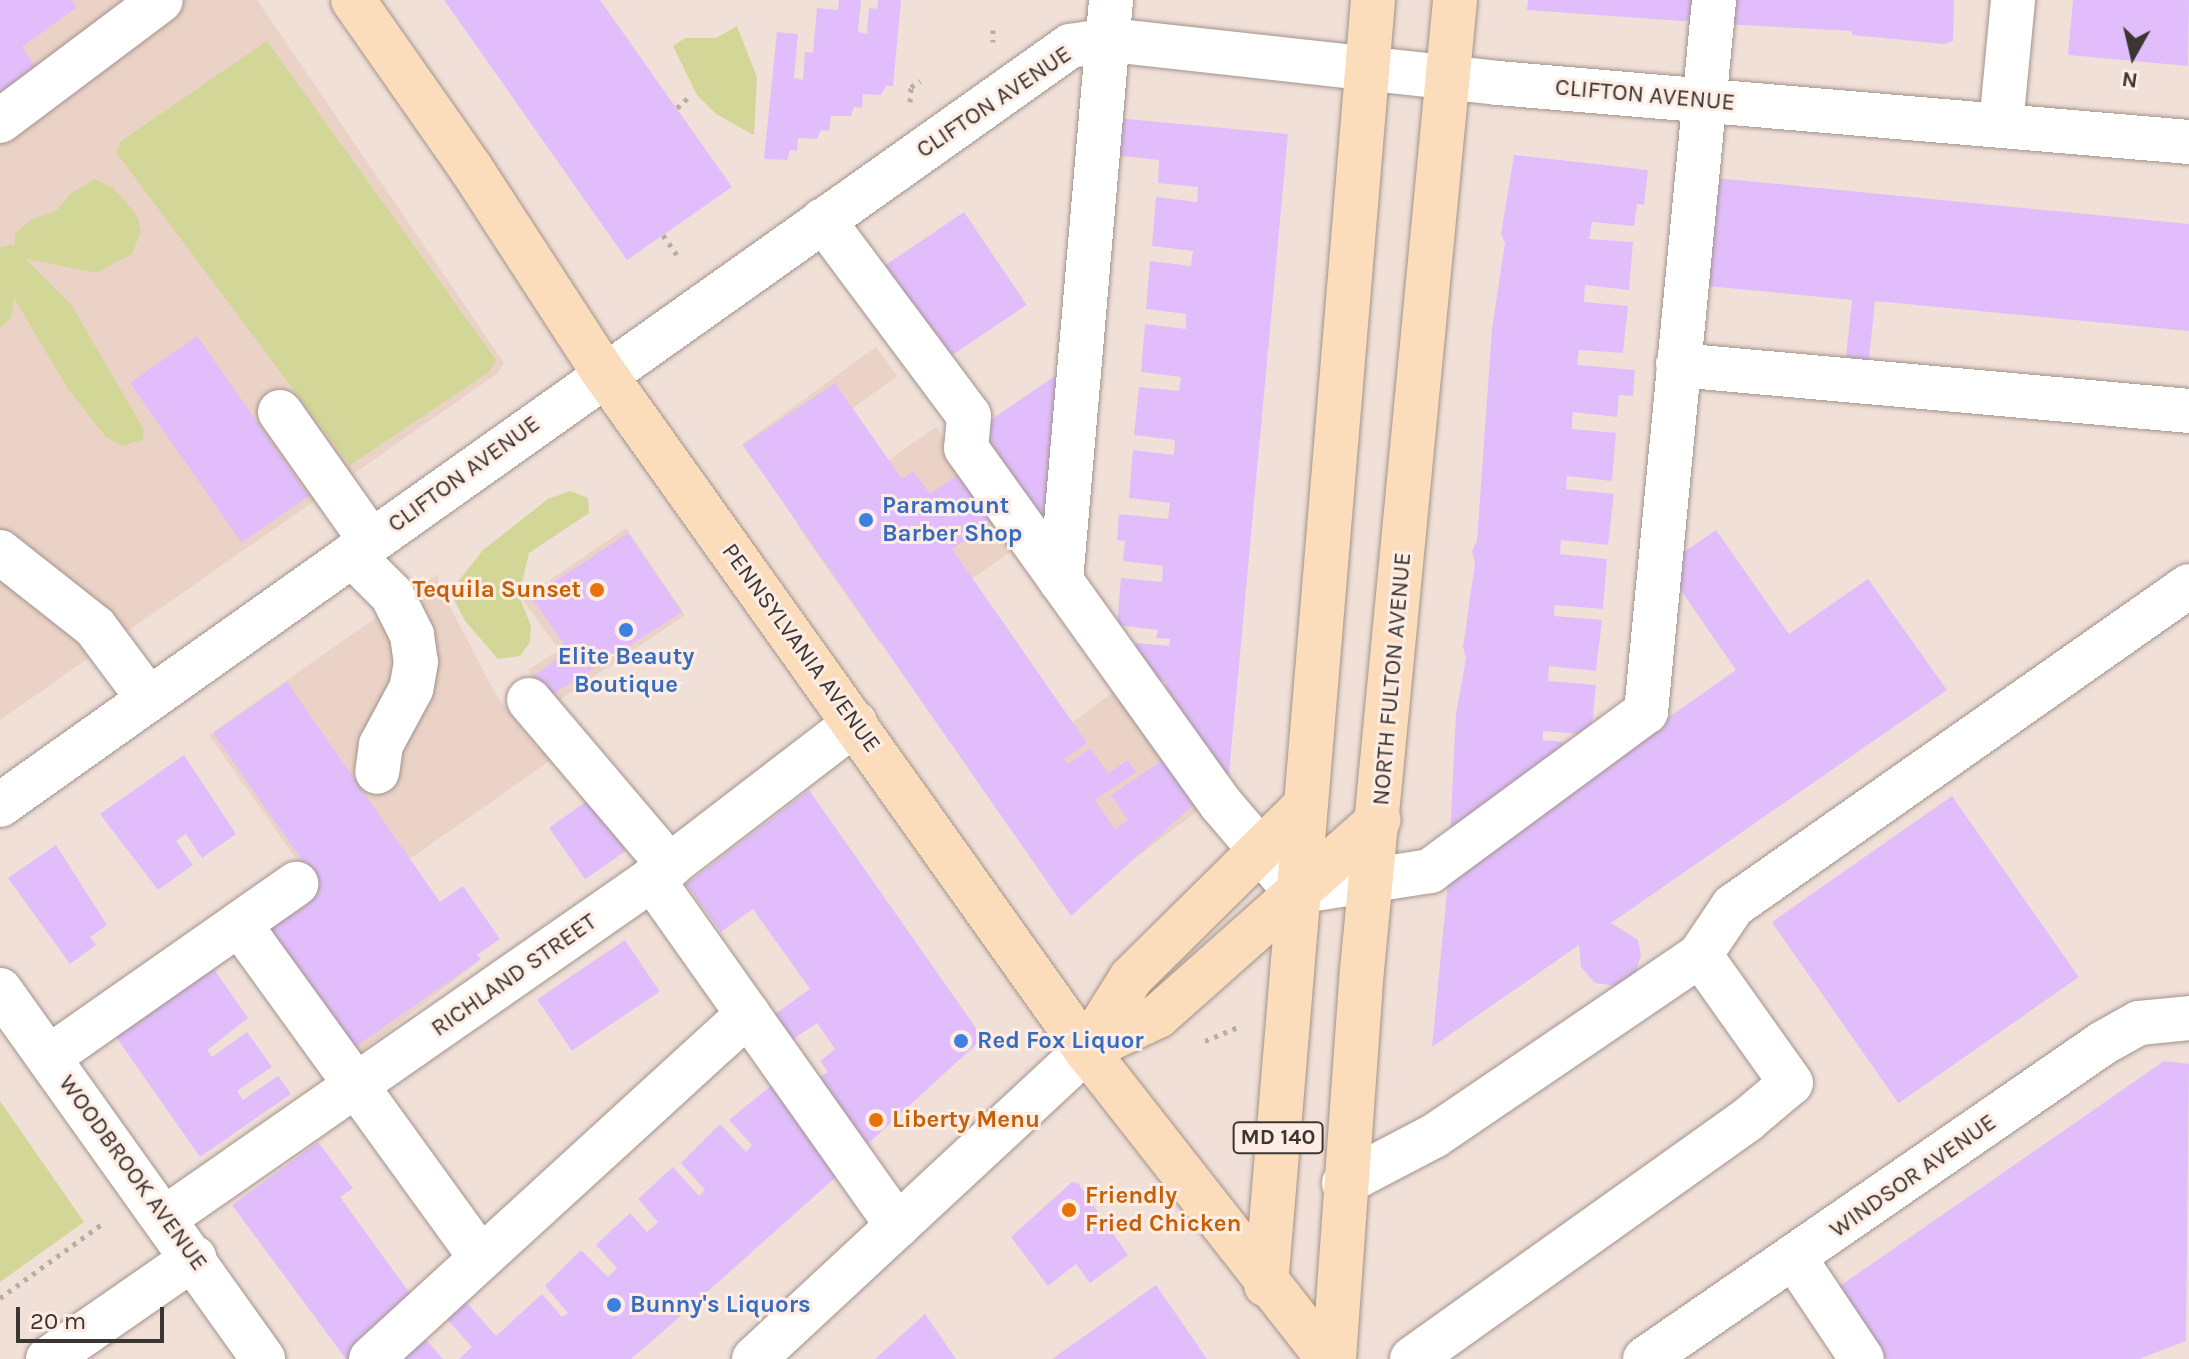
<!DOCTYPE html>
<style>
body{margin:0}
#map{position:relative;width:2189px;height:1359px;overflow:hidden;background:#f0e0d8;font-family:Karla,sans-serif}
div>[style]{position:absolute}
[style*='--x']{left:calc(var(--x)*1px);top:calc(var(--y)*1px);width:calc(var(--w)*1px);rotate:calc(var(--a)*1deg)}
.built>*{inset:0;background:#ead2c6;transform-origin:0 0}
.green>*{inset:0;background:#d2d798}
.building>*{inset:0;background:#e1befb;transform-origin:0 0}
.path>*{height:5px;margin-top:-2.5px;transform-origin:0;background:repeating-linear-gradient(90deg,#b9aca5 0 4px,transparent 0 10px)}
.roads{filter:drop-shadow(0 0 2px #a2938b) drop-shadow(0 0 2px #a2938b)}
.minor>*{height:44px;margin:-22px;padding:0 22px;transform-origin:22px;border-radius:22px;background:#fff}
.major>*{height:44px;margin:-22px;padding:0 22px;transform-origin:22px;border-radius:22px;background:#fbdcbb}
.dots>*{width:22px;height:22px;translate:-50% -50%;box-sizing:border-box;border:4px solid #feede5;border-radius:50%}
span{translate:-50% -50%;white-space:nowrap;text-align:center;line-height:1.15;-webkit-text-stroke:6px #feede5;paint-order:stroke}
.shield-label span{padding:2px 6px;background:#feede5;border:2px solid;border-radius:6px;-webkit-text-stroke-width:0}
.shield-label{font-size:22px;color:#3c3632;font-weight:700}
.street-label{font-size:24px;color:#3c3632}
.shop-label{font-size:24px;color:#366cbe;font-weight:700}
.left{translate:0 -50%;text-align:left}
.food-label{font-size:24px;color:#c56008;font-weight:700}
.right{translate:-100% -50%;text-align:right}
.north{position:absolute;left:2093px;top:16px;width:80px;height:80px;-webkit-text-stroke:6px #feede5;paint-order:stroke;rotate:188deg;font-size:22px;font-weight:700;line-height:32px;text-align:center;color:#3c3632}
.north::after{content:'';display:block;margin:auto;width:28px;height:36px;background:#3c3632;clip-path:polygon(50% 0,100% 100%,50% 72%,0 100%)}
.scale{position:absolute;left:16px;top:1307px;width:148px;height:36px;box-sizing:border-box;border:4px solid #3c3632;border-top:0;padding-left:10px;font-size:24px;line-height:28px;white-space:nowrap;color:#3c3632;-webkit-text-stroke:6px #feede5;paint-order:stroke}
</style>
<div id="map">
<div class="built">
<div style="clip-path:polygon(0 0,257px 0,504px 363px,498px 373px,0 720px)"></div>
<div style="left:876px;top:347px;width:36px;height:166px;rotate:54deg"></div>
<div style="left:936px;top:427px;width:145px;height:170px;rotate:55deg"></div>
<div style="clip-path:polygon(626px 528px,685px 615px,552px 705px,528px 670px,559px 650px,522px 599px)"></div>
<div style="clip-path:polygon(438px 574px,439px 586px,495px 693px,536px 747px,558px 755px,407px 861px,478px 962px,349px 1061px,311px 880px,209px 735px)"></div>
<div style="left:1121px;top:686px;width:146px;height:171px;rotate:53deg"></div>
</div>
<div class="green">
<div style="clip-path:polygon(737px 26px,757px 77px,754px 135px,716px 114px,697px 95px,673px 46px,685px 38px,716px 38px)"></div>
<div style="clip-path:polygon(267px 41px,496px 360px,489px 372px,350px 465px,116px 152px,121px 141px)"></div>
<div style="clip-path:polygon(95px 179px,113px 188px,137px 215px,141px 231px,132px 254px,96px 273px,26px 259px,72px 306px,144px 430px,143px 440px,122px 446px,106px 437px,68px 389px,14px 298px,11px 318px,0 328px,0 247px,15px 244px,15px 233px,32px 219px,56px 211px,71px 193px)"></div>
<div style="clip-path:polygon(570px 491px,588px 498px,589px 513px,529px 553px,519px 596px,531px 626px,530px 642px,520px 656px,498px 659px,465px 621px,450px 592px,483px 550px,548px 499px)"></div>
<div style="clip-path:polygon(0 1101px,84px 1222px,0 1282px)"></div>
</div>
<div class="building">
<div style="clip-path:polygon(0 0,72px 0,77px 7px,22px 47px,38px 70px,0 98px)"></div>
<div style="clip-path:polygon(444px 0,600px 0,732px 187px,627px 260px)"></div>
<div style="clip-path:polygon(839px 0,861px 0,858px 32px,867px 34px,869px 8px,877px 9px,878px 0,901px 0,893px 86px,886px 86px,881px 95px,863px 94px,862px 108px,854px 107px,851px 116px,831px 116px,829px 131px,821px 130px,817px 139px,798px 138px,797px 151px,790px 150px,787px 160px,764px 159px,777px 32px,798px 34px,794px 78px,803px 80px,805px 52px,813px 53px,817px 8px,838px 10px)"></div>
<div style="clip-path:polygon(1528px 0,1699px 0,1697px 20px,1681px 21px,1527px 10px)"></div>
<div style="clip-path:polygon(1730px 0,1954px 0,1953px 41px,1944px 44px,1852px 35px,1852px 31px,1724px 24px)"></div>
<div style="clip-path:polygon(2073px 0,2189px 0,2188px 66px,2068px 55px)"></div>
<div style="clip-path:polygon(1116px 118px,1288px 134px,1229px 774px,1216px 785px,1163px 709px,1166px 682px,1145px 679px,1134px 665px,1136px 643px,1169px 646px,1170px 639px,1156px 638px,1158px 630px,1117px 625px,1121px 578px,1162px 582px,1163px 566px,1123px 561px,1125px 541px,1117px 540px,1119px 514px,1168px 519px,1170px 503px,1129px 498px,1133px 450px,1174px 455px,1175px 440px,1134px 435px,1139px 387px,1179px 391px,1181px 377px,1141px 372px,1145px 324px,1186px 329px,1186px 314px,1146px 309px,1150px 261px,1191px 266px,1193px 251px,1152px 246px,1156px 197px,1197px 202px,1198px 187px,1158px 183px,1159px 160px,1112px 155px)"></div>
<div style="clip-path:polygon(1514px 155px,1648px 170px,1644px 205px,1637px 204px,1634px 226px,1592px 222px,1589px 239px,1633px 242px,1629px 290px,1585px 285px,1584px 302px,1628px 306px,1623px 353px,1579px 350px,1577px 365px,1635px 370px,1633px 396px,1619px 395px,1617px 417px,1573px 412px,1572px 420px,1572px 429px,1616px 433px,1612px 481px,1567px 476px,1566px 489px,1614px 494px,1608px 545px,1561px 540px,1560px 554px,1607px 559px,1603px 609px,1555px 605px,1554px 616px,1602px 620px,1596px 671px,1549px 666px,1548px 681px,1596px 685px,1591px 735px,1543px 731px,1543px 740px,1563px 742px,1560px 766px,1450px 836px,1456px 714px,1466px 658px,1463px 647px,1475px 563px,1472px 551px,1477px 541px,1492px 329px,1505px 243px,1501px 234px)"></div>
<div style="clip-path:polygon(1705px 177px,2189px 224px,2189px 331px,1875px 301px,1869px 360px,1846px 357px,1852px 300px,1697px 285px)"></div>
<div style="left:964px;top:212px;width:112px;height:95px;rotate:56deg"></div>
<div style="left:197px;top:336px;width:195px;height:82px;rotate:55deg"></div>
<div style="clip-path:polygon(1058px 374px,1058px 516px,1032px 521px,980px 447px,989px 421px)"></div>
<div style="clip-path:polygon(835px 383px,902px 479px,913px 471px,930px 494px,969px 467px,1002px 514px,952px 549px,1087px 743px,1064px 759px,1068px 764px,1090px 748px,1108px 773px,1128px 760px,1136px 772px,1095px 800px,1115px 829px,1128px 820px,1111px 795px,1170px 755px,1200px 799px,1071px 916px,743px 445px)"></div>
<div style="clip-path:polygon(1716px 530px,1789px 634px,1868px 579px,1947px 690px,1611px 923px,1638px 940px,1641px 955px,1635px 974px,1616px 986px,1595px 983px,1581px 967px,1579px 945px,1432px 1047px,1449px 871px,1736px 670px,1673px 579px,1674px 559px)"></div>
<div style="clip-path:polygon(628px 533px,682px 612px,548px 697px,533px 676px,569px 651px,531px 597px)"></div>
<div style="clip-path:polygon(287px 682px,440px 902px,463px 886px,500px 939px,477px 955px,481px 959px,351px 1050px,260px 919px,316px 880px,213px 733px)"></div>
<div style="clip-path:polygon(184px 755px,236px 834px,202px 858px,186px 834px,176px 841px,193px 865px,158px 890px,100px 814px)"></div>
<div style="clip-path:polygon(809px 790px,983px 1038px,860px 1151px,814px 1081px,828px 1072px,820px 1061px,835px 1049px,817px 1023px,792px 1040px,775px 1014px,810px 989px,753px 909px,721px 932px,686px 884px)"></div>
<div style="left:1952px;top:796px;width:221px;height:220px;rotate:55deg"></div>
<div style="left:590px;top:799px;width:63px;height:50px;rotate:55deg"></div>
<div style="clip-path:polygon(56px 845px,107px 925px,90px 937px,96px 945px,70px 964px,8px 878px)"></div>
<div style="left:625px;top:940px;width:62px;height:106px;rotate:56deg"></div>
<div style="clip-path:polygon(205px 956px,248px 1018px,207px 1050px,212px 1057px,247px 1032px,272px 1067px,237px 1091px,243px 1100px,278px 1076px,291px 1094px,200px 1157px,107px 1024px)"></div>
<div style="clip-path:polygon(2164px 1061px,2189px 1064px,2186px 1341px,2139px 1359px,1886px 1359px,1837px 1288px)"></div>
<div style="clip-path:polygon(778px 1080px,845px 1169px,660px 1334px,631px 1359px,459px 1359px,472px 1347px,446px 1318px,466px 1302px,496px 1336px,542px 1294px,562px 1317px,568px 1313px,545px 1286px,581px 1250px,608px 1277px,617px 1268px,596px 1245px,630px 1213px,647px 1232px,653px 1227px,658px 1222px,638px 1199px,673px 1167px,699px 1196px,705px 1190px,681px 1163px,720px 1124px,746px 1152px,752px 1145px,729px 1120px)"></div>
<div style="clip-path:polygon(318px 1142px,353px 1188px,340px 1197px,419px 1306px,352px 1359px,346px 1359px,232px 1205px)"></div>
<div style="clip-path:polygon(1072px 1182px,1078px 1183px,1128px 1255px,1090px 1283px,1076px 1264px,1048px 1286px,1011px 1237px)"></div>
<div style="clip-path:polygon(1156px 1285px,1207px 1359px,1052px 1359px,1096px 1328px)"></div>
<div style="clip-path:polygon(925px 1314px,956px 1359px,875px 1359px)"></div>
<div style="clip-path:polygon(419px 1332px,443px 1359px,402px 1359px)"></div>
</div>
<div class="path">
<div style="--x:993;--y:30;--w:12;--a:90"></div>
<div style="--x:910;--y:102;--w:15;--a:-86"></div>
<div style="--x:911;--y:87;--w:11;--a:-34"></div>
<div style="--x:677;--y:108;--w:16;--a:-43"></div>
<div style="--x:663;--y:235;--w:24;--a:55"></div>
<div style="--x:1205;--y:1041;--w:38;--a:-23"></div>
<div style="--x:0;--y:1298;--w:126;--a:-36"></div>
</div>
<div class="roads">
<div class="minor">
<div style="--x:0;--y:121;--w:201;--a:-36.9"></div>
<div style="--x:2001;--y:125;--w:126;--a:-84.5"></div>
<div style="--x:823;--y:220;--w:244;--a:53.3"></div>
<div style="--x:969;--y:416;--w:32;--a:95"></div>
<div style="--x:966;--y:448;--w:438;--a:54.4"></div>
<div style="--x:1221;--y:804;--w:116;--a:49.6"></div>
<div style="--x:1296;--y:892;--w:136;--a:-8.9"></div>
<div style="--x:1430;--y:871;--w:268;--a:-36.4"></div>
<div style="--x:1646;--y:712;--w:715;--a:-84.54"></div>
<div style="--x:1678;--y:365;--w:513;--a:5.14"></div>
<div style="--x:280;--y:412;--w:158;--a:54.8"></div>
<div style="--x:0;--y:552;--w:121;--a:38.3"></div>
<div style="--x:95;--y:627;--w:89;--a:53.3"></div>
<div style="--x:352;--y:555;--w:57;--a:45"></div>
<div style="--x:392;--y:595;--w:45;--a:63.4"></div>
<div style="--x:412;--y:635;--w:27;--a:82"></div>
<div style="--x:416;--y:662;--w:27;--a:100"></div>
<div style="--x:411;--y:689;--w:64;--a:118.2"></div>
<div style="--x:381;--y:745;--w:27;--a:98"></div>
<div style="--x:1061;--y:581;--w:583;--a:-85.08"></div>
<div style="--x:529;--y:700;--w:218;--a:49.7"></div>
<div style="--x:0;--y:805;--w:1312;--a:-35.35"></div>
<div style="--x:1070;--y:46;--w:40;--a:-8.5"></div>
<div style="--x:1110;--y:40;--w:390;--a:6.3"></div>
<div style="--x:1498;--y:83;--w:694;--a:4.88"></div>
<div style="--x:652;--y:879;--w:425;--a:54.7"></div>
<div style="--x:240;--y:925;--w:411;--a:54.1"></div>
<div style="--x:0;--y:990;--w:453;--a:54.5"></div>
<div style="--x:49;--y:1057;--w:302;--a:-35"></div>
<div style="--x:1344;--y:1183;--w:102;--a:-27.6"></div>
<div style="--x:1434;--y:1136;--w:322;--a:-34.2"></div>
<div style="--x:1700;--y:955;--w:59;--a:-56"></div>
<div style="--x:1733;--y:906;--w:557;--a:-35.06"></div>
<div style="--x:165;--y:1218;--w:593;--a:-34.84"></div>
<div style="--x:652;--y:879;--w:256;--a:-37.5"></div>
<div style="--x:1795;--y:1259;--w:120;--a:56.2"></div>
<div style="--x:48;--y:1359;--w:178;--a:-34.7"></div>
<div style="--x:371;--y:1359;--w:511;--a:-42.46"></div>
<div style="--x:754;--y:1359;--w:454;--a:-42.9"></div>
<div style="--x:1412;--y:1359;--w:412;--a:-35.5"></div>
<div style="--x:1747;--y:1120;--w:57;--a:-40.1"></div>
<div style="--x:1791;--y:1083;--w:157;--a:-125.4"></div>
<div style="--x:1645;--y:1359;--w:556;--a:-34.6"></div>
<div style="--x:2103;--y:1043;--w:41;--a:-29.1"></div>
<div style="--x:2139;--y:1023;--w:50;--a:-5.7"></div>
</div>
<div class="major">
<div style="--x:353;--y:0;--w:204;--a:55"></div>
<div style="--x:470;--y:167;--w:246;--a:57"></div>
<div style="--x:604;--y:373;--w:831;--a:54.55"></div>
<div style="--x:1086;--y:1050;--w:392;--a:51.9"></div>
<div style="--x:1086;--y:1050;--w:80;--a:-25.3"></div>
<div style="--x:1158;--y:1016;--w:295;--a:-41.6"></div>
<div style="--x:1086;--y:1050;--w:85;--a:-58"></div>
<div style="--x:1131;--y:978;--w:243;--a:-44.7"></div>
<div style="--x:1266;--y:1285;--w:1289;--a:-85.24"></div>
<div style="--x:1334;--y:1359;--w:390;--a:-85.9"></div>
<div style="--x:1362;--y:970;--w:974;--a:-84.52"></div>
</div>
</div>
<div class="dots">
<div style="left:866px;top:520px;background:#3f7fe0"></div>
<div style="left:597px;top:590px;background:#e8710a"></div>
<div style="left:626px;top:630px;background:#3f7fe0"></div>
<div style="left:961px;top:1041px;background:#3f7fe0"></div>
<div style="left:876px;top:1120px;background:#e8710a"></div>
<div style="left:1069px;top:1210px;background:#e8710a"></div>
<div style="left:614px;top:1305px;background:#3f7fe0"></div>
</div>
<div class="shield-label">
<span style="left:1278px;top:1138px">MD 140</span>
</div>
<div class="street-label">
<span style="left:1645px;top:95px;rotate:5deg">CLIFTON AVENUE</span>
<span style="left:994px;top:102px;rotate:-34deg">CLIFTON AVENUE</span>
<span style="left:464px;top:474px;rotate:-36deg">CLIFTON AVENUE</span>
<span style="left:801px;top:648px;rotate:54deg">PENNSYLVANIA AVENUE</span>
<span style="left:1392px;top:679px;rotate:-85deg">NORTH FULTON AVENUE</span>
<span style="left:514px;top:975px;rotate:-35deg">RICHLAND STREET</span>
<span style="left:133px;top:1173px;rotate:54deg">WOODBROOK AVENUE</span>
<span style="left:1913px;top:1176px;rotate:-35deg">WINDSOR AVENUE</span>
</div>
<div class="shop-label">
<span class="left" style="left:882px;top:520px">Paramount<br>Barber Shop</span>
<span style="left:626px;top:671px">Elite Beauty<br>Boutique</span>
<span class="left" style="left:977px;top:1041px">Red Fox Liquor</span>
<span class="left" style="left:630px;top:1305px">Bunny's Liquors</span>
</div>
<div class="food-label">
<span class="right" style="left:581px;top:590px">Tequila Sunset</span>
<span class="left" style="left:892px;top:1120px">Liberty Menu</span>
<span class="left" style="left:1085px;top:1210px">Friendly<br>Fried Chicken</span>
</div>
<div class="north">N</div>
<div class="scale">20 m</div>
</div>
